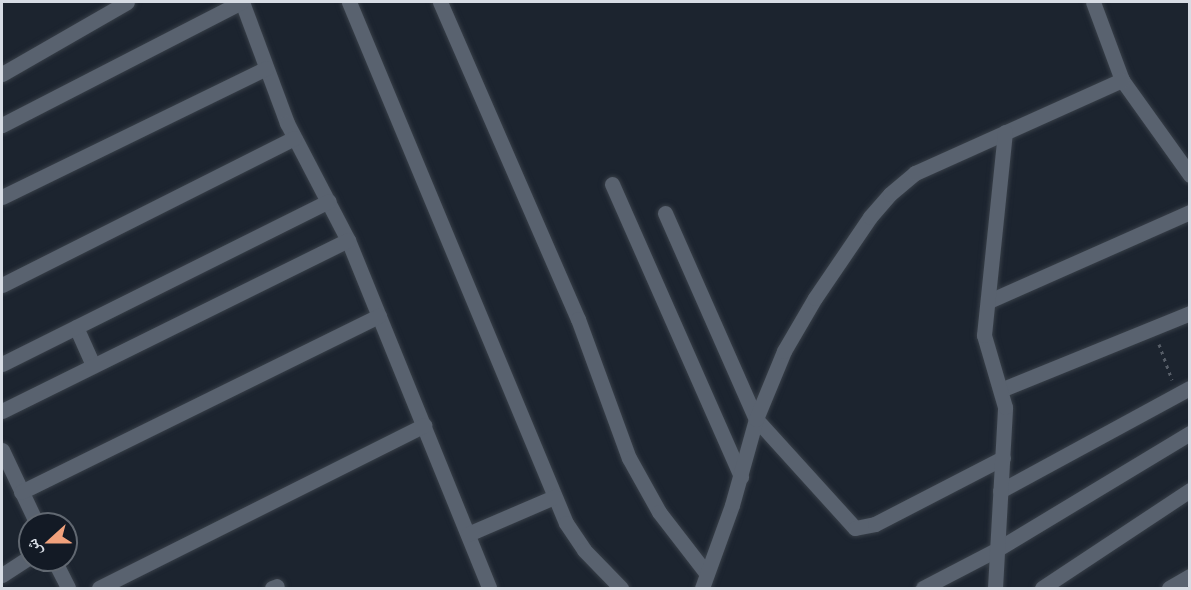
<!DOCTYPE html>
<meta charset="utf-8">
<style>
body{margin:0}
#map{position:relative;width:1191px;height:590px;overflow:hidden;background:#1c242f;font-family:"Noto Sans","Noto Naskh Arabic",sans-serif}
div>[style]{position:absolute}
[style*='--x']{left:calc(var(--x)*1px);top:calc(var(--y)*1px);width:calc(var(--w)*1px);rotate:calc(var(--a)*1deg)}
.path>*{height:3px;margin-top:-1.5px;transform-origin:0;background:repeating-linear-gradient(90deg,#575e68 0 3px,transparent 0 7.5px)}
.roads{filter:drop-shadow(0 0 2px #383f48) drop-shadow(0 0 2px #383f48)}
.minor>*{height:15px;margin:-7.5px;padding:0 7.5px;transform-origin:7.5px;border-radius:7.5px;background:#59626f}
span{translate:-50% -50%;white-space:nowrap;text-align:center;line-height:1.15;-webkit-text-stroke:6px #131a25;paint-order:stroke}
.frame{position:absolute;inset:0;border:3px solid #d7dce4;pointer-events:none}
.north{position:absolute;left:18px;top:512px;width:60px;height:60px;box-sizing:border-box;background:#131a25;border:2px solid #616871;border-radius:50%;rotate:249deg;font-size:16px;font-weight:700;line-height:24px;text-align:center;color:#d7dce4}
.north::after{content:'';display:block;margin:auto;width:21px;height:27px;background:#f1a17c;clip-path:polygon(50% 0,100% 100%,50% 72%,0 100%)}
</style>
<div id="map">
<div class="path">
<div style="--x:1159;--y:344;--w:38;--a:70"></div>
</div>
<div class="roads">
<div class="minor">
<div style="--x:242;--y:2;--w:129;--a:69.6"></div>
<div style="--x:287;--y:123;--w:132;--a:62.5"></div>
<div style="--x:348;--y:240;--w:375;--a:67.9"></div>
<div style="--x:349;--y:2;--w:564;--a:67.39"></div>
<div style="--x:566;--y:523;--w:32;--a:56"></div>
<div style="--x:584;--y:550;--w:53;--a:45.8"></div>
<div style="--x:440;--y:2;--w:346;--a:66.5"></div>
<div style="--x:578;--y:319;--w:148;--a:69.9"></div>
<div style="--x:629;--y:458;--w:62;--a:60.9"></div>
<div style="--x:659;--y:512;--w:78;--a:52.3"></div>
<div style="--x:1093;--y:2;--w:83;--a:69.6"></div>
<div style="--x:1122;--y:80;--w:117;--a:54.4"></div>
<div style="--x:2;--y:74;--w:144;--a:-29.9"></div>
<div style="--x:2;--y:125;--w:269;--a:-27.2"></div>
<div style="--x:612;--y:184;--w:320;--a:66.2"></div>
<div style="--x:2;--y:197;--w:294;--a:-26"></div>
<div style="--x:665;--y:213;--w:225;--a:66.2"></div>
<div style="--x:756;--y:419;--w:147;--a:47.8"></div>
<div style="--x:855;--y:528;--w:20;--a:-11"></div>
<div style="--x:875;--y:524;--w:144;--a:-27.3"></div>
<div style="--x:2;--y:285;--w:327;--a:-26.7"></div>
<div style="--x:989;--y:301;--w:220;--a:-23.9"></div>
<div style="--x:76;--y:327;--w:42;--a:65.9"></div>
<div style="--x:2;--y:364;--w:365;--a:-26.5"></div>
<div style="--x:1003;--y:389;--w:202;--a:-22.1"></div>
<div style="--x:2;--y:411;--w:386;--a:-26.3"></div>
<div style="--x:2;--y:450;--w:82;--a:64.7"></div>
<div style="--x:1000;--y:491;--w:216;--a:-28.5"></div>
<div style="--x:21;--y:492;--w:399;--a:-26.2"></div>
<div style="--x:468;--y:534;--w:94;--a:-23.3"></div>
<div style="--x:54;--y:560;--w:31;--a:63"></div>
<div style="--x:2;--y:575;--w:33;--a:-33"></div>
<div style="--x:99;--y:588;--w:364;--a:-26.6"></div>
<div style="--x:272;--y:588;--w:5;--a:-22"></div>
<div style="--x:702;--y:588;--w:88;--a:-70.1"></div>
<div style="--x:732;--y:505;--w:89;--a:-74.4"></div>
<div style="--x:756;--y:419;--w:74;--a:-67.6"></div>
<div style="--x:784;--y:351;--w:61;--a:-59.7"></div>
<div style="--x:815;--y:298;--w:98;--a:-55.8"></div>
<div style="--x:870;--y:217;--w:30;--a:-49"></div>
<div style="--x:890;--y:194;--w:33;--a:-40"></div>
<div style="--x:915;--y:173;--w:227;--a:-24.2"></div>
<div style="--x:923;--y:588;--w:82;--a:-27.5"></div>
<div style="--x:996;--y:550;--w:227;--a:-31.1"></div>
<div style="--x:995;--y:588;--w:181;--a:-86.8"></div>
<div style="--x:1005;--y:407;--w:75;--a:-106.3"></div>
<div style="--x:984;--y:335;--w:204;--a:-84.1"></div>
<div style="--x:1042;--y:588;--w:178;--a:-33.5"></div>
<div style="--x:1169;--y:588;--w:24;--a:-30"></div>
</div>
</div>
<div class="frame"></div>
<div class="north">ش</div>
</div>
